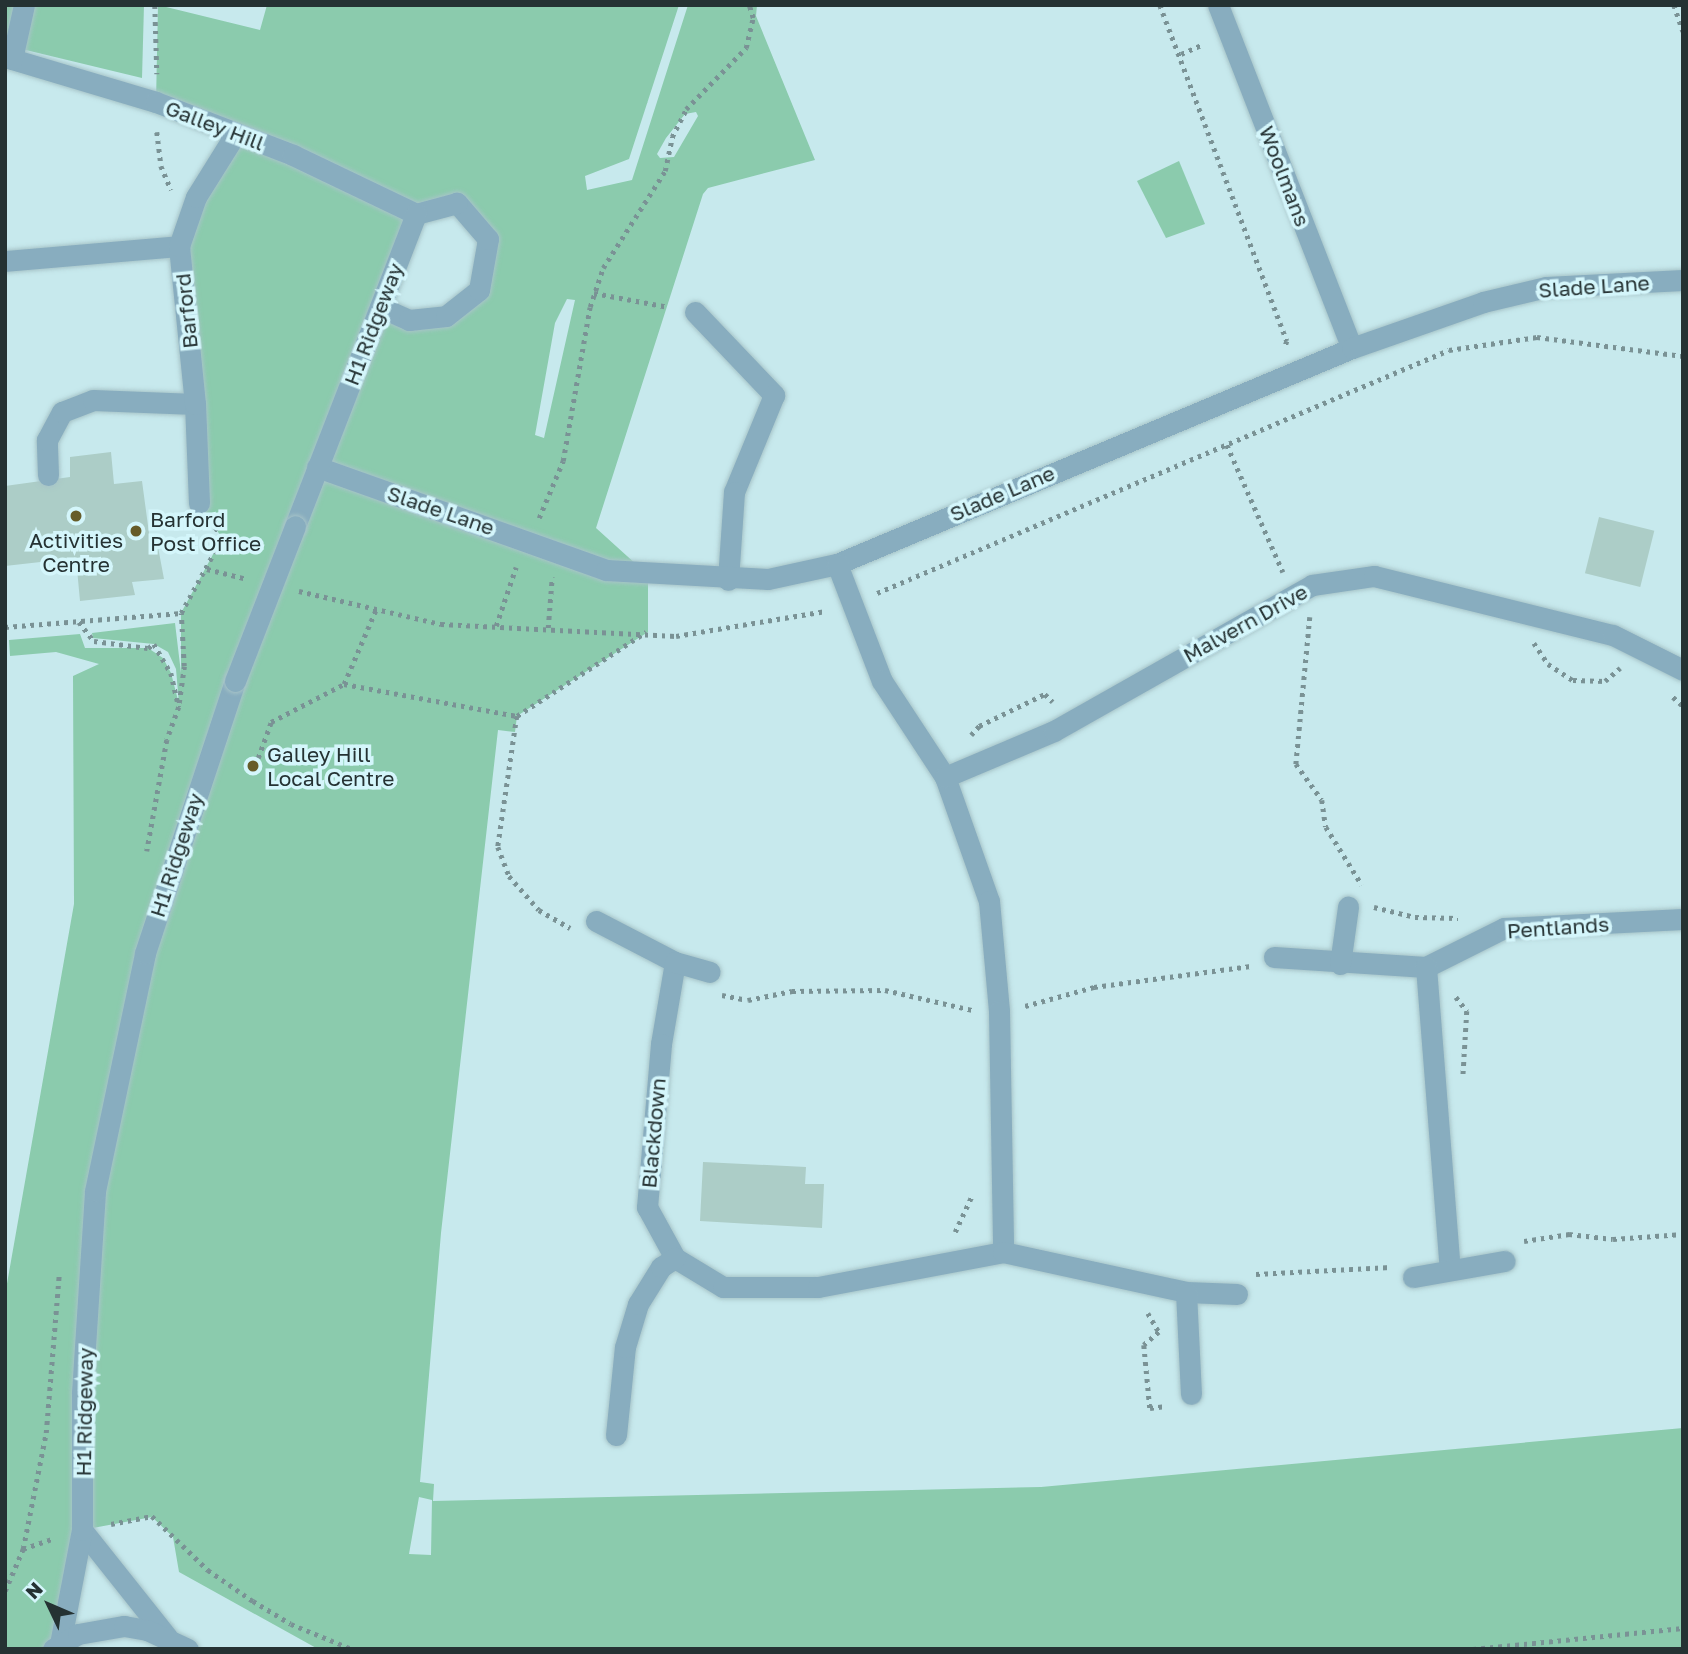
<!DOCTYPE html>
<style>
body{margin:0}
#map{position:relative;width:1688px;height:1654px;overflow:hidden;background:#c7e9ed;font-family:"Golos Text",sans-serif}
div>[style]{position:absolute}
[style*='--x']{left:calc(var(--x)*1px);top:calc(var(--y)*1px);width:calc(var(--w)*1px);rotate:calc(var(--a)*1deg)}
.green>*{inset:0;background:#8bcbad}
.building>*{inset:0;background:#accdc7;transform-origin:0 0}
.path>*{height:4.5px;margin-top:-2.25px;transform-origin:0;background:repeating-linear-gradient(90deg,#7a9295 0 3.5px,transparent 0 8.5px)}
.roads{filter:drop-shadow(0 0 2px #a7c4c8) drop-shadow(0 0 2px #a7c4c8)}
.minor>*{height:21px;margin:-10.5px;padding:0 10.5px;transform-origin:10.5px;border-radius:10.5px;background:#88adbf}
.bridges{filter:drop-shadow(0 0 2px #a7c4c8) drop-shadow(0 0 2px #a7c4c8)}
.minor-bridge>*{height:21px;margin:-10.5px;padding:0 10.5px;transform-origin:10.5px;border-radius:10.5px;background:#88adbf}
.dots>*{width:19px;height:19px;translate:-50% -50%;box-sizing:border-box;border:4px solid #d4f6fb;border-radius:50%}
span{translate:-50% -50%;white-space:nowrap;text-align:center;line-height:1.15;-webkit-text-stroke:7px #d4f6fb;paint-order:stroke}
.street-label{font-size:21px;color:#253233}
.poi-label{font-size:21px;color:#253233}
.left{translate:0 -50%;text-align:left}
.frame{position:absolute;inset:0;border:7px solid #253233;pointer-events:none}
.north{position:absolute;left:14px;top:1570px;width:70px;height:70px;-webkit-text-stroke:5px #d4f6fb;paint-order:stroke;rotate:314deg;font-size:19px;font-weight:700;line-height:28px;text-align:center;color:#253233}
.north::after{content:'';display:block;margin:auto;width:24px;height:32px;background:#253233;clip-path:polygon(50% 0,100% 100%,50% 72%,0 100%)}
</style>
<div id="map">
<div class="green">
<div style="clip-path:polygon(5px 5px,144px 5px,142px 78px,5px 45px)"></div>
<div style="clip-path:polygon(evenodd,158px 5px,260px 30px,267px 5px,679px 5px,629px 159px,585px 176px,587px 190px,632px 180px,688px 5px,757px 5px,756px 16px,815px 160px,708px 188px,703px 194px,596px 528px,648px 575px,648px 632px,517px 716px,515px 732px,498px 730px,441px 1233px,420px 1482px,434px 1484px,433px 1501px,1041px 1487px,1683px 1428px,1683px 1649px,318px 1649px,179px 1572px,173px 1537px,152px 1517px,82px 1530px,53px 1649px,5px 1649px,5px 1295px,74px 904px,73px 676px,99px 664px,56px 652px,10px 656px,9px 640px,80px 634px,85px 648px,148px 648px,163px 658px,171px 673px,179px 704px,176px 669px,168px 652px,154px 644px,93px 638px,92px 633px,175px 623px,181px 673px,181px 613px,222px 538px,199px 503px,179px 246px,236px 133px,156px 102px,158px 5px,696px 112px,698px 116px,674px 157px,660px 158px,657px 154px,666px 138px,685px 114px,696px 112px,158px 5px,457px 203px,488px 239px,479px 290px,446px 316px,380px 306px,416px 214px,457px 203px,158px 5px,567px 299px,575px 300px,544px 438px,535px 435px,555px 323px,567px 299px,158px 5px,419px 1497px,432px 1500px,431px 1555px,409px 1554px,419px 1497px)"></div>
<div style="clip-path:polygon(1179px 161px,1205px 224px,1166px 238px,1137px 181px)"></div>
</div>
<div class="building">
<div style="clip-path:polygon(111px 452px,114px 484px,142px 481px,151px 548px,158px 547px,164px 579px,132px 582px,135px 595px,80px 601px,76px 558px,5px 566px,5px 486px,70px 477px,70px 457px)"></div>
<div style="left:1599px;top:517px;width:57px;height:58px;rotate:14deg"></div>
<div style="clip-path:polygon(703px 1162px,806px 1167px,805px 1184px,824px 1184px,822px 1228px,700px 1221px)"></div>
</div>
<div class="path">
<div style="--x:155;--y:5;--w:69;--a:88.3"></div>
<div style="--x:1160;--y:5;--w:359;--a:69.3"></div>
<div style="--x:1287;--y:341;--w:6;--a:108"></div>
<div style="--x:1674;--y:5;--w:28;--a:71"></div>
<div style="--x:1181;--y:54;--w:24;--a:-24"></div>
<div style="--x:157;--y:132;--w:34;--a:83"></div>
<div style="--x:161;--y:166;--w:26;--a:67"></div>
<div style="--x:594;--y:293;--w:76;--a:10.6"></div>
<div style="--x:1227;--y:445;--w:139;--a:66.2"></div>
<div style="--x:539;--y:518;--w:62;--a:-67.2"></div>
<div style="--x:563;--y:461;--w:156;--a:-80.1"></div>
<div style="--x:590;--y:307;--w:41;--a:-71.6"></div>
<div style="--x:603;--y:268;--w:115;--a:-57.4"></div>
<div style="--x:665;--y:171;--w:35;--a:-78"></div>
<div style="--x:672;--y:137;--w:31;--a:-63"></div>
<div style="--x:686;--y:109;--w:86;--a:-45.5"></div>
<div style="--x:746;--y:48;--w:31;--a:-77"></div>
<div style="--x:753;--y:18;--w:14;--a:-107"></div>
<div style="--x:207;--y:569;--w:41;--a:14"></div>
<div style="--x:299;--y:591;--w:146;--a:13.1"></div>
<div style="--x:441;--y:624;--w:235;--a:2.9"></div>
<div style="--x:676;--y:636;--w:152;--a:-9.5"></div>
<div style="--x:877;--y:593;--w:621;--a:-23.02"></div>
<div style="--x:1449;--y:350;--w:89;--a:-8.4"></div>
<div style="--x:1537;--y:337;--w:147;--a:7.4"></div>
<div style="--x:1310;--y:617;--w:148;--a:95.4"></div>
<div style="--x:1296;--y:764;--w:44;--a:54.2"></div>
<div style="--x:1322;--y:800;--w:27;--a:82"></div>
<div style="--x:1326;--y:827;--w:68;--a:58.2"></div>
<div style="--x:79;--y:622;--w:24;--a:52"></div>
<div style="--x:94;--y:641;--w:54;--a:7.4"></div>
<div style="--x:148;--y:648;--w:7;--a:-34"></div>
<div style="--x:154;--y:644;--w:34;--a:60"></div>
<div style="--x:171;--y:673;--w:35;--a:77"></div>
<div style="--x:179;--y:707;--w:35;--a:110"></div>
<div style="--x:167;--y:740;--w:113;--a:100.2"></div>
<div style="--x:496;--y:626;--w:62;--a:-71.3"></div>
<div style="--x:5;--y:627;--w:177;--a:-4.5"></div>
<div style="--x:181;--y:613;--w:85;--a:-61.3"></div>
<div style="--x:222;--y:538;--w:17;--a:-123"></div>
<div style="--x:548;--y:628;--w:51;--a:-85.5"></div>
<div style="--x:1534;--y:643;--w:25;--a:56"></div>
<div style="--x:1548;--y:664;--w:30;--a:33"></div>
<div style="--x:1573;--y:680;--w:32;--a:2"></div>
<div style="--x:1605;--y:681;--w:20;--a:-41"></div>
<div style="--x:344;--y:684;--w:84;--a:-66.8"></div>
<div style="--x:1673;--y:697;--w:13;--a:42"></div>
<div style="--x:179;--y:703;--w:37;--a:-82"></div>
<div style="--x:184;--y:666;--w:53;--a:-93.2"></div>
<div style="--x:517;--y:716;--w:132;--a:98.3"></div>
<div style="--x:498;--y:847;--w:31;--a:69"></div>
<div style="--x:509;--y:876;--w:45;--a:48.6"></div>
<div style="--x:539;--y:910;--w:36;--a:30"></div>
<div style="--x:971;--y:735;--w:12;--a:-48"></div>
<div style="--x:979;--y:726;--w:73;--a:-25.9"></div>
<div style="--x:1045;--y:694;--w:11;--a:45"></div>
<div style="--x:258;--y:758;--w:38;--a:-70"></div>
<div style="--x:271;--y:722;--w:82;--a:-27.5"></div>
<div style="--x:344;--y:684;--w:176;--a:10.5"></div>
<div style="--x:517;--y:716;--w:154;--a:-33.1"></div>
<div style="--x:1374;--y:907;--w:42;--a:13.7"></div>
<div style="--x:1415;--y:917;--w:43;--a:1.3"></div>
<div style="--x:722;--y:995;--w:26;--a:11"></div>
<div style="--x:748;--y:1000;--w:45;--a:-11.6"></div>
<div style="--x:792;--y:991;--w:93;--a:-0.6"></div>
<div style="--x:885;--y:990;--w:89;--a:12.9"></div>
<div style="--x:1456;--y:997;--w:18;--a:52"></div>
<div style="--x:1467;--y:1011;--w:67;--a:93.4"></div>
<div style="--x:1025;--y:1006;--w:72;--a:-15.4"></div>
<div style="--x:1094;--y:987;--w:158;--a:-7.6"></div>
<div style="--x:955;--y:1232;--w:40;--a:-65"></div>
<div style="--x:1524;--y:1241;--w:46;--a:-8.8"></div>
<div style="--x:1569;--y:1234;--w:44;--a:6.5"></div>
<div style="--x:1613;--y:1239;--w:70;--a:-4.1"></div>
<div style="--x:1256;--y:1274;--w:135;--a:-3"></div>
<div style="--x:1148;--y:1313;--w:22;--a:60"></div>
<div style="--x:1159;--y:1332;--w:20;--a:139"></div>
<div style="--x:1144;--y:1345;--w:63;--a:84.6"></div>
<div style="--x:1150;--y:1408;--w:16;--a:-7"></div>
<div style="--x:111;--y:1524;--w:42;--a:-11"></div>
<div style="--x:152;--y:1516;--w:78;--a:44"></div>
<div style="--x:208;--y:1570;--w:55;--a:34.6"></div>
<div style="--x:253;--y:1601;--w:44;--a:31.2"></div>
<div style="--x:291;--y:1624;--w:66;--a:22.3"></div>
<div style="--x:23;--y:1549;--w:118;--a:-78.8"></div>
<div style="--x:46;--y:1433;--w:160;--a:-85.3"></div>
<div style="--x:5;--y:1591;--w:46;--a:-66.8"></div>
<div style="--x:23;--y:1549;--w:31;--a:-19"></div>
<div style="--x:1473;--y:1649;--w:211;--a:-5.7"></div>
</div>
<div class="roads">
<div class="minor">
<div style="--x:1218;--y:5;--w:368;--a:68.7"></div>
<div style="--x:5;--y:57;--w:158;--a:16.6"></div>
<div style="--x:156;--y:102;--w:147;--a:21.1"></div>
<div style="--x:293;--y:155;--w:136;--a:25.6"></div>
<div style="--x:12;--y:59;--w:55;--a:-77.5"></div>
<div style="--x:5;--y:261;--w:175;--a:-4.9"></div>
<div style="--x:380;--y:307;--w:32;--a:24"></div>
<div style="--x:409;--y:320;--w:37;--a:-6"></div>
<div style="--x:446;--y:316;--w:42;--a:-38.2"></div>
<div style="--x:479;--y:290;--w:52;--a:-80"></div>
<div style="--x:488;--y:239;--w:48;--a:-130.7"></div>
<div style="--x:457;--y:203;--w:42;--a:165"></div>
<div style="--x:695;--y:312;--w:115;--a:46.4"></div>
<div style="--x:774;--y:395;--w:105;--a:112.4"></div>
<div style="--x:734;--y:492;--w:88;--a:93.9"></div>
<div style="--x:317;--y:467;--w:307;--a:19.6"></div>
<div style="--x:606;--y:570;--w:162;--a:3.2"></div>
<div style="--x:768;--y:579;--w:71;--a:-12.3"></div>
<div style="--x:837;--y:564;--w:558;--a:-22.75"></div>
<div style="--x:1352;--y:348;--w:139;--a:-19.3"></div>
<div style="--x:1483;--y:302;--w:65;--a:-13.4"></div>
<div style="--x:1546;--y:287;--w:137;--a:-2.9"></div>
<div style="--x:48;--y:475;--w:35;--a:-92"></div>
<div style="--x:47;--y:440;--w:32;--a:-62"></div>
<div style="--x:62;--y:412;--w:33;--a:-21"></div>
<div style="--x:93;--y:400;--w:102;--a:2.2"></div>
<div style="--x:199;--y:503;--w:99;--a:-92.3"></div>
<div style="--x:195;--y:404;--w:159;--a:-95.8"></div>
<div style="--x:179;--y:246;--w:52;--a:-70.9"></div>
<div style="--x:196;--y:197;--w:75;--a:-58"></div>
<div style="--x:295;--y:526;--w:335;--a:-68.8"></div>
<div style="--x:837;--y:564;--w:125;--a:69"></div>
<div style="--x:882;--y:681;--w:115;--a:56.7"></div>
<div style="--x:945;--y:777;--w:132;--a:70.5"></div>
<div style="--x:989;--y:901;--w:110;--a:84.8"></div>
<div style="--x:999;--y:1011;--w:241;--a:89"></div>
<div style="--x:945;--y:777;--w:118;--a:-22.9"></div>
<div style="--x:1054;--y:731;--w:296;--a:-29.5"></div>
<div style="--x:1312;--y:585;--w:63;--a:-8.3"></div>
<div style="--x:1374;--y:576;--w:246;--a:13.9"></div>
<div style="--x:1613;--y:635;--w:78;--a:26.6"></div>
<div style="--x:596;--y:921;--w:89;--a:27.4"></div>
<div style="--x:675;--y:962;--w:83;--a:99.7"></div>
<div style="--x:661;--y:1044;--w:164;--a:94.9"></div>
<div style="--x:647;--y:1207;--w:58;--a:61.2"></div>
<div style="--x:675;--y:1258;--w:56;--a:31.1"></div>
<div style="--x:723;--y:1287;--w:95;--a:0"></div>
<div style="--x:818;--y:1287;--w:188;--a:-10.7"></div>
<div style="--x:1003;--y:1252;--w:187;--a:12.3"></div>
<div style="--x:1186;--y:1292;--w:51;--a:2.2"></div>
<div style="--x:1274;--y:957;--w:152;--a:3.8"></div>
<div style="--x:1426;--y:967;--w:87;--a:-26.6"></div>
<div style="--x:1504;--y:928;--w:179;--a:-2.9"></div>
<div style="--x:675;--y:962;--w:36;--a:16"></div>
<div style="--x:1340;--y:964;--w:58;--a:-82"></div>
<div style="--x:1426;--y:967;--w:303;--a:85.5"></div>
<div style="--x:1413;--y:1277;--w:93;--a:-9.9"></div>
<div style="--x:1186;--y:1292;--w:102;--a:87.2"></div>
<div style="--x:616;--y:1435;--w:88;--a:-84.2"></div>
<div style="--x:625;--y:1347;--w:45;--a:-73.2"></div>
<div style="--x:638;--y:1304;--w:44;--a:-58.1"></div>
<div style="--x:661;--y:1267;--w:17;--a:-33"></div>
<div style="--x:82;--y:1530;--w:137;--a:51.5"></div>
<div style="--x:60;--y:1644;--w:116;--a:-79.1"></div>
<div style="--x:82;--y:1530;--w:137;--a:-90"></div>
<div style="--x:82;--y:1393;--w:202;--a:-86.3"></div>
<div style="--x:95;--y:1191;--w:243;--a:-78.1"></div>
<div style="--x:145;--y:953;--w:287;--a:-71.7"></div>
<div style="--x:53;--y:1649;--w:29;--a:-31"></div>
<div style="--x:78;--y:1634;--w:47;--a:-9.9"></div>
<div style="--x:124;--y:1626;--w:23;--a:10"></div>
<div style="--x:147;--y:1630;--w:45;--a:24.9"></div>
</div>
</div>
<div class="bridges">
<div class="minor-bridge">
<div style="--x:235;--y:681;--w:166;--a:-68.8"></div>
</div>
</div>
<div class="dots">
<div style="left:76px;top:516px;background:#665c29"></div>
<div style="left:136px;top:531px;background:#665c29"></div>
<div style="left:253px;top:766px;background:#665c29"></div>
</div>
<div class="street-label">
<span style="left:215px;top:125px;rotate:21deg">Galley Hill</span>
<span style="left:1285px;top:176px;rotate:69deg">Woolmans</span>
<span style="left:1594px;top:286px;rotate:-4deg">Slade Lane</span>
<span style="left:186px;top:311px;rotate:-96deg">Barford</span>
<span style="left:373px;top:324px;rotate:-69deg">H1 Ridgeway</span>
<span style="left:1002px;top:493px;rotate:-23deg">Slade Lane</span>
<span style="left:441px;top:510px;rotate:19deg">Slade Lane</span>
<span style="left:1245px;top:623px;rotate:-29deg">Malvern Drive</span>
<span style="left:176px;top:855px;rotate:-72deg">H1 Ridgeway</span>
<span style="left:1558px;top:927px;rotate:-4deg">Pentlands</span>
<span style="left:653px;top:1133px;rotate:-85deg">Blackdown</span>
<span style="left:84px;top:1412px;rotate:-89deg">H1 Ridgeway</span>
</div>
<div class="poi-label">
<span class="left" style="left:150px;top:531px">Barford<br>Post Office</span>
<span style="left:76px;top:552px">Activities<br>Centre</span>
<span class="left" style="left:267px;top:766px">Galley Hill<br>Local Centre</span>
</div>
<div class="frame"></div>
<div class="north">N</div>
</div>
